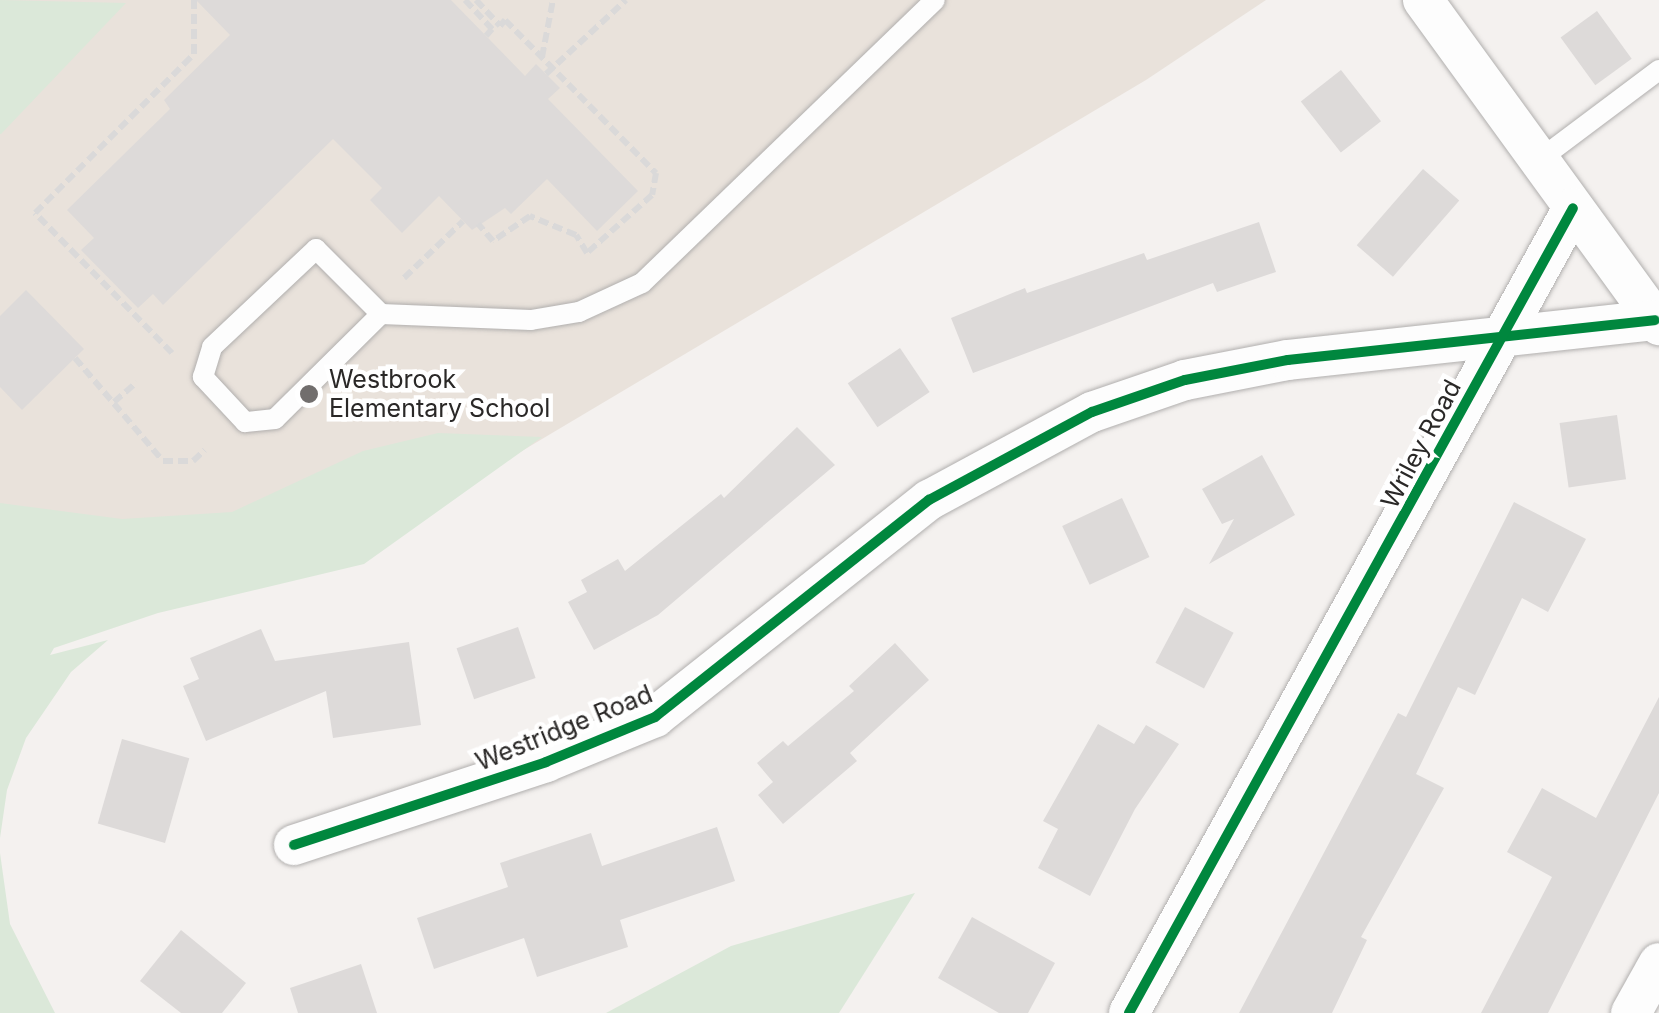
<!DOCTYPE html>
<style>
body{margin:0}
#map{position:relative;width:1659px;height:1013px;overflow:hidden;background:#f4f1ef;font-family:Inter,sans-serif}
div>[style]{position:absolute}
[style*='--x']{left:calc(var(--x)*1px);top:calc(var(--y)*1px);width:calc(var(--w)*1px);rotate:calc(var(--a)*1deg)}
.built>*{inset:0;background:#e9e2db}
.green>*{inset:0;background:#dbe8d9}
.building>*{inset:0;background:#dddad9;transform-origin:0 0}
.path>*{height:6px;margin-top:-3px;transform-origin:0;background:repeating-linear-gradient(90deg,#dad9d9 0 10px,transparent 0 15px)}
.roads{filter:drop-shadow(0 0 2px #b1afae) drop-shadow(0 0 2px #b1afae)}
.lane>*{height:20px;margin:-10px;padding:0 10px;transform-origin:10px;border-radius:10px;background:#fdfdfd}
.street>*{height:40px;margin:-20px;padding:0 20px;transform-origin:20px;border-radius:20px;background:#fdfdfd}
.cycleway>*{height:10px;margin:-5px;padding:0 5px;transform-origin:5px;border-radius:5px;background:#00873e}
.dots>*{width:28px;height:28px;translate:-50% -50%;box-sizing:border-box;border:5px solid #fff;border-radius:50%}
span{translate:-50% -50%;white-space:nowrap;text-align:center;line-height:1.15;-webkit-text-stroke:9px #fff;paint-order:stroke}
.poi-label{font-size:25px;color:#2a2827}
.left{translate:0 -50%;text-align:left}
.street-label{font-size:25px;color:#2a2827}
</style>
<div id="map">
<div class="built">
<div style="clip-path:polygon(0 0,1266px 0,1146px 80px,357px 549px,0 658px)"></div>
</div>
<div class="green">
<div style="clip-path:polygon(0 0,126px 3px,1px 134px,0 134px)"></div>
<div style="clip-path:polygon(438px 433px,542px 437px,364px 564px,158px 613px,54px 648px,50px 655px,108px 640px,71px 672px,26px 738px,7px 790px,0 838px,0 503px,122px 519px,232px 512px,363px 451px)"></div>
<div style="clip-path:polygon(0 853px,10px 924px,55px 1013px,0 1013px)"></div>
<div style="clip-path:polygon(915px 893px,839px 1013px,606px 1013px,731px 946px)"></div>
</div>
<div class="building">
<div style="clip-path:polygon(196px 0,451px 0,525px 76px,536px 64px,560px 88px,548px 99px,638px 191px,597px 231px,547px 179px,511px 214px,505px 208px,472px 230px,439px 196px,402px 233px,370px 200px,382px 188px,333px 139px,163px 305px,153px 294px,138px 308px,81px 250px,94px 238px,67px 210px,170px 109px,164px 100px,230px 35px)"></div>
<div style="left:1597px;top:11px;width:59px;height:45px;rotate:54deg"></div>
<div style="left:1341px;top:70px;width:65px;height:51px;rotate:52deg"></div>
<div style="left:1423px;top:169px;width:48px;height:101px;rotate:41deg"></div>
<div style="clip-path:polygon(1259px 222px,1276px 272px,1217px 292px,1213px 283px,973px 373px,951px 318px,1025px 288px,1027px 293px,1144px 253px,1147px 260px)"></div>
<div style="clip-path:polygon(26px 290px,84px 349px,22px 410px,0 387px,0 316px)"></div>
<div style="left:900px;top:348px;width:53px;height:63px;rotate:56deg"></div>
<div style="left:1617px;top:415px;width:65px;height:58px;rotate:82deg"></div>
<div style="clip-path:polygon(797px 427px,835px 465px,658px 615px,594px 650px,568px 602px,587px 592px,581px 580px,618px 559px,625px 571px,721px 494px,724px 498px)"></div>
<div style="clip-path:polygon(1262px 455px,1295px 515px,1209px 564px,1234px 519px,1222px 524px,1202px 489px)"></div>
<div style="left:1122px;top:498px;width:65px;height:66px;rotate:65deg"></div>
<div style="clip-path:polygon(1514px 502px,1586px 539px,1548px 612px,1522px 598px,1475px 695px,1458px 687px,1416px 774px,1444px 788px,1361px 937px,1367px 940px,1332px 1013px,1239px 1013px,1398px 713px,1406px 717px)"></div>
<div style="left:1185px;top:607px;width:55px;height:63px;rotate:28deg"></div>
<div style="left:518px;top:627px;width:54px;height:65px;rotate:71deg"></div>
<div style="clip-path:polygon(261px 629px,275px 661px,409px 642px,421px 725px,333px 738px,326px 691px,206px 741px,183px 686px,199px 679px,190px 658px)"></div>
<div style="clip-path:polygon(895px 643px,929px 680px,850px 753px,857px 761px,783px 824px,758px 795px,773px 782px,757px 763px,783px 741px,788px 746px,854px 691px,849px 686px)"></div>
<div style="clip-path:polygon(1659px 697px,1659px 793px,1548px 1013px,1481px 1013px,1552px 877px,1507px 852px,1542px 788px,1596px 818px)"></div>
<div style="clip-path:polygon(1098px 724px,1134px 744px,1146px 725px,1179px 744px,1135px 809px,1090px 896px,1038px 868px,1058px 829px,1043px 821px)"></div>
<div style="left:122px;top:739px;width:70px;height:88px;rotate:16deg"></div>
<div style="clip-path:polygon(717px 827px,735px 881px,620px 920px,628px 947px,537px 977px,524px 938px,434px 969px,417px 918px,508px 887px,500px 863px,591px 833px,602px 866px)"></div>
<div style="clip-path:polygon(972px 917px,1055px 963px,1028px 1013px,999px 1013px,938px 978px)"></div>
<div style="clip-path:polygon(181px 930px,246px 983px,222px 1013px,181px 1013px,140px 981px)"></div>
<div style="clip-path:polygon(361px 964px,377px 1013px,298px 1013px,290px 988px)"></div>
</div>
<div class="path">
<div style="--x:465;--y:0;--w:40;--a:47"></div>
<div style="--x:492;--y:29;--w:9;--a:131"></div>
<div style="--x:476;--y:0;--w:35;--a:47"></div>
<div style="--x:500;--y:26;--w:8;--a:-50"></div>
<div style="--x:505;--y:20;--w:215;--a:45.4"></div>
<div style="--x:656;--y:173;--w:22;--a:100"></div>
<div style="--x:652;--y:195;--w:87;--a:138.3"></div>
<div style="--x:587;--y:253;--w:21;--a:-121"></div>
<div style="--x:576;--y:235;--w:50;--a:-157.6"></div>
<div style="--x:530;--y:216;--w:45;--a:146"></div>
<div style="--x:493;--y:241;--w:23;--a:-131"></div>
<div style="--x:542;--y:57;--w:58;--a:-79.1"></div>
<div style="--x:546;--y:74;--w:109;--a:-42.8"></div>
<div style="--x:404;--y:278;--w:82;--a:-44"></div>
<div style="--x:172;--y:353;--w:196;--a:-134.4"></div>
<div style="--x:35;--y:213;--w:225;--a:-45"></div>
<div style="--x:194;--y:54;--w:54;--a:-90"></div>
<div style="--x:75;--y:358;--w:135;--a:49.5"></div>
<div style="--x:163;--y:461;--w:30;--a:0"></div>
<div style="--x:193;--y:461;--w:16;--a:-43"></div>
<div style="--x:114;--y:402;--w:30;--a:-41"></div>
</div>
<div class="roads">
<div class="lane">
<div style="--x:1539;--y:160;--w:150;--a:-36.9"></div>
<div style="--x:381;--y:314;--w:149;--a:135.3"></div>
<div style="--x:275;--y:419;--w:30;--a:174"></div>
<div style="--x:245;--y:422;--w:62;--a:-133"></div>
<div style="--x:203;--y:377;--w:31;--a:-73"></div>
<div style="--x:212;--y:347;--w:143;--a:-43.3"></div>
<div style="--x:316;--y:249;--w:92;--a:45"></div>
<div style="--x:381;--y:314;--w:150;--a:2.3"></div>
<div style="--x:531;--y:320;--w:49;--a:-9.5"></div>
<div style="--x:579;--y:312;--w:69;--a:-24.7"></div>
<div style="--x:642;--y:283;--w:407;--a:-44"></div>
</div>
<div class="street">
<div style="--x:1423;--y:0;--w:402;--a:54"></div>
<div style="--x:294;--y:845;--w:265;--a:-18.2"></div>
<div style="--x:546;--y:762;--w:118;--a:-22.4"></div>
<div style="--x:655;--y:717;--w:350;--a:-38.4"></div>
<div style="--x:929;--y:500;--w:185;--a:-28.4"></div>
<div style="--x:1092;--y:412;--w:98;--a:-19"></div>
<div style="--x:1185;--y:380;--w:105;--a:-11"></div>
<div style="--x:1288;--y:360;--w:369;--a:-6.2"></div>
<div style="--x:1129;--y:1013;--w:919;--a:-61.12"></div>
<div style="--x:1631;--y:1013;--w:57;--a:-60.8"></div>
</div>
</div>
<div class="cycleway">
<div style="--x:294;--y:845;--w:265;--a:-18.2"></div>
<div style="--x:546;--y:762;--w:118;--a:-22.4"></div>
<div style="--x:655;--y:717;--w:350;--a:-38.4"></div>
<div style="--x:929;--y:500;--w:185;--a:-28.4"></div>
<div style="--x:1092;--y:412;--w:98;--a:-19"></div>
<div style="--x:1185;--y:380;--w:105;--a:-11"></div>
<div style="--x:1288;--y:360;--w:369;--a:-6.2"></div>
<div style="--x:1129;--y:1013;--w:919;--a:-61.12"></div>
</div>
<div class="dots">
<div style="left:309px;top:394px;background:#716e6d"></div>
</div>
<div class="poi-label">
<span class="left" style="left:329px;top:394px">Westbrook<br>Elementary School</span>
</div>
<div class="street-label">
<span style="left:1421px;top:444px;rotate:-62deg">Wriley Road</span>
<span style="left:564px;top:728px;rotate:-22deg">Westridge Road</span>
</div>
</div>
